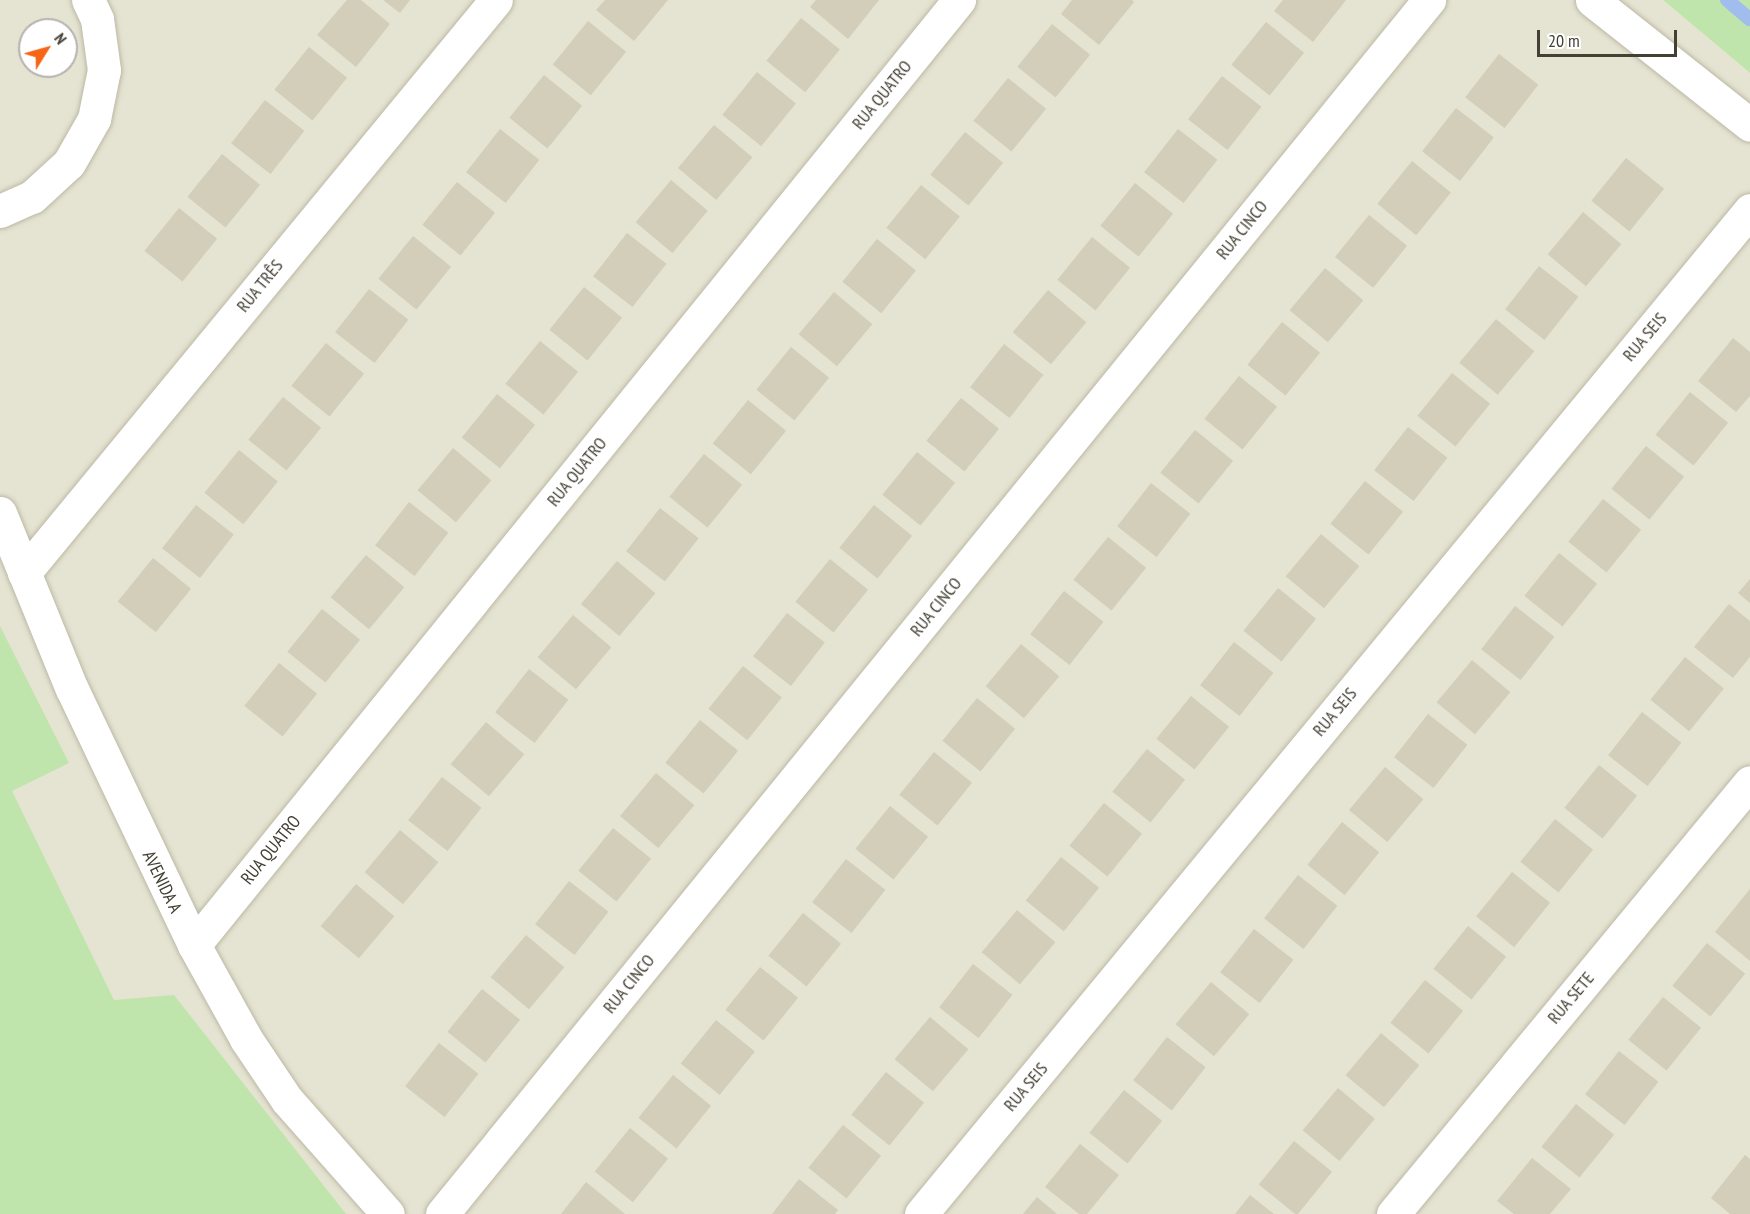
<!DOCTYPE html>
<meta charset="utf-8">
<style>
body{margin:0}
#map{position:relative;width:1750px;height:1214px;overflow:hidden;background:#f1f0e3;font-family:"PT Sans Narrow",sans-serif}
div>[style]{position:absolute}
[style*='--x']{left:calc(var(--x)*1px);top:calc(var(--y)*1px);width:calc(var(--w)*1px);rotate:calc(var(--a)*1deg)}
.residential>*{inset:0;background:#e5e3d1}
.green>*{inset:0;background:#c0e5ac}
.stream>*{height:14px;margin:-7px;padding:0 7px;transform-origin:7px;border-radius:7px;background:#a0bdee}
.building>*{inset:0;background:#d2ceb9;transform-origin:0 0}
.roads{filter:drop-shadow(0 0 2px #bcb9a6) drop-shadow(0 0 2px #bcb9a6)}
.minor>*{height:33px;margin:-16.5px;padding:0 16.5px;transform-origin:16.5px;border-radius:16.5px;background:#fff}
.tertiary>*{height:33px;margin:-16.5px;padding:0 16.5px;transform-origin:16.5px;border-radius:16.5px;background:#fff}
span{translate:-50% -50%;white-space:nowrap;text-align:center;line-height:1.15;-webkit-text-stroke:4.5px #fff;paint-order:stroke}
.street-label{font-size:18px;color:#434034}
.north{position:absolute;left:18px;top:18px;width:60px;height:60px;box-sizing:border-box;background:#fff;border:2px solid #b4b3ae;border-radius:50%;rotate:53deg;font-size:16px;font-weight:700;line-height:24px;text-align:center;color:#434034}
.north::after{content:'';display:block;margin:auto;width:21px;height:27px;background:#f56617;clip-path:polygon(50% 0,100% 100%,50% 72%,0 100%)}
.scale{position:absolute;left:1537px;top:30px;width:140px;height:27px;box-sizing:border-box;border:3px solid #434034;border-top:0;padding-left:8px;font-size:18px;line-height:21px;white-space:nowrap;color:#434034;-webkit-text-stroke:4px #fff;paint-order:stroke}
</style>
<div id="map">
<div class="residential">
<div style="clip-path:polygon(evenodd,0 0,1663px 0,1750px 73px,1750px 1214px,0 1214px,0 0,30px 30px,66px 30px,66px 66px,30px 66px,30px 30px)"></div>
</div>
<div class="green">
<div style="clip-path:polygon(1663px 0,1750px 0,1750px 73px)"></div>
<div style="clip-path:polygon(0 626px,69px 763px,12px 791px,114px 1000px,174px 995px,346px 1214px,0 1214px)"></div>
</div>
<div class="stream">
<div style="--x:1727;--y:0;--w:30;--a:40"></div>
</div>
<div class="building">
<div style="clip-path:polygon(347px 0,361px 0,390px 24px,356px 67px,317px 35px)"></div>
<div style="clip-path:polygon(383px 0,410px 0,400px 13px)"></div>
<div style="clip-path:polygon(605px 0,668px 0,634px 41px,596px 10px)"></div>
<div style="clip-path:polygon(816px 0,879px 0,848px 39px,810px 7px)"></div>
<div style="clip-path:polygon(1072px 0,1132px 0,1134px 2px,1099px 45px,1061px 14px)"></div>
<div style="clip-path:polygon(1283px 0,1346px 0,1313px 42px,1274px 11px)"></div>
<div style="left:801px;top:18px;width:50px;height:55px;rotate:39deg"></div>
<div style="left:588px;top:21px;width:49px;height:56px;rotate:39deg"></div>
<div style="left:1266px;top:22px;width:49px;height:55px;rotate:39deg"></div>
<div style="left:1052px;top:24px;width:49px;height:55px;rotate:39deg"></div>
<div style="left:309px;top:47px;width:49px;height:55px;rotate:39deg"></div>
<div style="left:1499px;top:54px;width:50px;height:55px;rotate:38deg"></div>
<div style="left:757px;top:72px;width:50px;height:55px;rotate:39deg"></div>
<div style="left:544px;top:75px;width:49px;height:55px;rotate:39deg"></div>
<div style="left:1222px;top:76px;width:50px;height:55px;rotate:38deg"></div>
<div style="left:1008px;top:78px;width:49px;height:55px;rotate:39deg"></div>
<div style="left:265px;top:100px;width:50px;height:55px;rotate:38deg"></div>
<div style="left:1456px;top:108px;width:48px;height:55px;rotate:38deg"></div>
<div style="left:714px;top:125px;width:50px;height:56px;rotate:40deg"></div>
<div style="left:500px;top:129px;width:50px;height:55px;rotate:38deg"></div>
<div style="left:1178px;top:129px;width:50px;height:55px;rotate:38deg"></div>
<div style="left:965px;top:132px;width:49px;height:55px;rotate:39deg"></div>
<div style="left:222px;top:154px;width:49px;height:55px;rotate:39deg"></div>
<div style="left:1626px;top:158px;width:49px;height:55px;rotate:39deg"></div>
<div style="left:1412px;top:161px;width:50px;height:55px;rotate:39deg"></div>
<div style="left:671px;top:180px;width:48px;height:55px;rotate:40deg"></div>
<div style="left:457px;top:182px;width:49px;height:55px;rotate:39deg"></div>
<div style="left:1135px;top:183px;width:49px;height:55px;rotate:39deg"></div>
<div style="left:921px;top:185px;width:50px;height:55px;rotate:39deg"></div>
<div style="left:179px;top:208px;width:49px;height:55px;rotate:39deg"></div>
<div style="left:1583px;top:212px;width:50px;height:55px;rotate:40deg"></div>
<div style="left:1369px;top:215px;width:49px;height:54px;rotate:39deg"></div>
<div style="left:627px;top:233px;width:50px;height:55px;rotate:38deg"></div>
<div style="left:413px;top:236px;width:49px;height:55px;rotate:39deg"></div>
<div style="left:1092px;top:237px;width:49px;height:55px;rotate:39deg"></div>
<div style="left:877px;top:239px;width:50px;height:55px;rotate:39deg"></div>
<div style="left:1539px;top:266px;width:50px;height:55px;rotate:38deg"></div>
<div style="left:1325px;top:268px;width:50px;height:55px;rotate:40deg"></div>
<div style="left:584px;top:287px;width:49px;height:55px;rotate:39deg"></div>
<div style="left:369px;top:289px;width:50px;height:55px;rotate:38deg"></div>
<div style="left:1048px;top:290px;width:50px;height:55px;rotate:40deg"></div>
<div style="left:834px;top:292px;width:50px;height:55px;rotate:40deg"></div>
<div style="left:1496px;top:319px;width:50px;height:57px;rotate:40deg"></div>
<div style="left:1282px;top:322px;width:49px;height:55px;rotate:39deg"></div>
<div style="clip-path:polygon(1733px 338px,1750px 352px,1750px 396px,1736px 412px,1698px 381px)"></div>
<div style="left:540px;top:341px;width:49px;height:55px;rotate:39deg"></div>
<div style="left:326px;top:343px;width:49px;height:55px;rotate:39deg"></div>
<div style="left:1004px;top:344px;width:50px;height:55px;rotate:38deg"></div>
<div style="left:791px;top:347px;width:49px;height:55px;rotate:39deg"></div>
<div style="left:1452px;top:373px;width:49px;height:55px;rotate:39deg"></div>
<div style="left:1239px;top:376px;width:49px;height:55px;rotate:39deg"></div>
<div style="left:1690px;top:392px;width:49px;height:55px;rotate:39deg"></div>
<div style="left:497px;top:394px;width:49px;height:56px;rotate:39deg"></div>
<div style="left:283px;top:397px;width:49px;height:55px;rotate:39deg"></div>
<div style="left:961px;top:398px;width:49px;height:55px;rotate:39deg"></div>
<div style="left:748px;top:400px;width:49px;height:56px;rotate:39deg"></div>
<div style="left:1408px;top:427px;width:50px;height:55px;rotate:38deg"></div>
<div style="left:1195px;top:430px;width:49px;height:55px;rotate:39deg"></div>
<div style="left:1646px;top:446px;width:49px;height:55px;rotate:39deg"></div>
<div style="left:453px;top:448px;width:50px;height:55px;rotate:40deg"></div>
<div style="left:239px;top:450px;width:50px;height:55px;rotate:39deg"></div>
<div style="left:917px;top:452px;width:49px;height:55px;rotate:39deg"></div>
<div style="left:704px;top:454px;width:49px;height:55px;rotate:39deg"></div>
<div style="left:1365px;top:481px;width:49px;height:55px;rotate:39deg"></div>
<div style="left:1151px;top:483px;width:50px;height:55px;rotate:38deg"></div>
<div style="left:1603px;top:499px;width:49px;height:55px;rotate:39deg"></div>
<div style="left:409px;top:502px;width:50px;height:55px;rotate:38deg"></div>
<div style="left:196px;top:505px;width:48px;height:55px;rotate:38deg"></div>
<div style="left:874px;top:505px;width:49px;height:55px;rotate:39deg"></div>
<div style="left:660px;top:508px;width:49px;height:55px;rotate:38deg"></div>
<div style="left:1321px;top:534px;width:50px;height:55px;rotate:40deg"></div>
<div style="left:1108px;top:537px;width:49px;height:55px;rotate:39deg"></div>
<div style="left:1559px;top:553px;width:49px;height:55px;rotate:39deg"></div>
<div style="left:366px;top:555px;width:50px;height:55px;rotate:40deg"></div>
<div style="left:153px;top:558px;width:49px;height:56px;rotate:39deg"></div>
<div style="left:830px;top:559px;width:49px;height:55px;rotate:39deg"></div>
<div style="left:617px;top:561px;width:50px;height:56px;rotate:40deg"></div>
<div style="clip-path:polygon(1750px 579px,1750px 603px,1738px 593px)"></div>
<div style="left:1278px;top:588px;width:49px;height:55px;rotate:39deg"></div>
<div style="left:1064px;top:591px;width:50px;height:55px;rotate:38deg"></div>
<div style="clip-path:polygon(1729px 604px,1750px 621px,1750px 657px,1733px 678px,1694px 647px)"></div>
<div style="left:1515px;top:606px;width:50px;height:55px;rotate:38deg"></div>
<div style="left:322px;top:609px;width:49px;height:55px;rotate:39deg"></div>
<div style="left:787px;top:613px;width:48px;height:55px;rotate:38deg"></div>
<div style="left:573px;top:615px;width:50px;height:55px;rotate:40deg"></div>
<div style="left:1234px;top:642px;width:50px;height:55px;rotate:38deg"></div>
<div style="left:1021px;top:644px;width:50px;height:55px;rotate:40deg"></div>
<div style="left:1685px;top:657px;width:50px;height:55px;rotate:39deg"></div>
<div style="left:1472px;top:660px;width:50px;height:55px;rotate:40deg"></div>
<div style="left:279px;top:663px;width:49px;height:55px;rotate:39deg"></div>
<div style="left:743px;top:666px;width:50px;height:55px;rotate:39deg"></div>
<div style="left:529px;top:669px;width:50px;height:55px;rotate:38deg"></div>
<div style="left:1191px;top:696px;width:49px;height:55px;rotate:39deg"></div>
<div style="left:977px;top:698px;width:49px;height:55px;rotate:39deg"></div>
<div style="left:1642px;top:712px;width:50px;height:55px;rotate:38deg"></div>
<div style="left:1428px;top:714px;width:50px;height:55px;rotate:38deg"></div>
<div style="left:700px;top:720px;width:49px;height:55px;rotate:39deg"></div>
<div style="left:486px;top:722px;width:50px;height:55px;rotate:40deg"></div>
<div style="left:1147px;top:749px;width:49px;height:55px;rotate:39deg"></div>
<div style="left:934px;top:752px;width:49px;height:55px;rotate:39deg"></div>
<div style="left:1599px;top:765px;width:49px;height:55px;rotate:39deg"></div>
<div style="left:1385px;top:767px;width:50px;height:56px;rotate:40deg"></div>
<div style="left:656px;top:773px;width:50px;height:56px;rotate:40deg"></div>
<div style="left:442px;top:777px;width:50px;height:55px;rotate:38deg"></div>
<div style="left:1104px;top:803px;width:49px;height:55px;rotate:39deg"></div>
<div style="left:890px;top:806px;width:49px;height:55px;rotate:39deg"></div>
<div style="left:1555px;top:819px;width:49px;height:55px;rotate:39deg"></div>
<div style="left:1342px;top:822px;width:48px;height:55px;rotate:39deg"></div>
<div style="left:613px;top:828px;width:49px;height:55px;rotate:39deg"></div>
<div style="left:400px;top:830px;width:50px;height:55px;rotate:40deg"></div>
<div style="left:1061px;top:857px;width:49px;height:56px;rotate:39deg"></div>
<div style="left:846px;top:859px;width:50px;height:55px;rotate:38deg"></div>
<div style="left:1512px;top:872px;width:49px;height:57px;rotate:39deg"></div>
<div style="left:1298px;top:875px;width:50px;height:55px;rotate:38deg"></div>
<div style="left:569px;top:881px;width:50px;height:55px;rotate:38deg"></div>
<div style="left:356px;top:884px;width:50px;height:55px;rotate:40deg"></div>
<div style="clip-path:polygon(1750px 889px,1750px 961px,1715px 932px)"></div>
<div style="left:1017px;top:910px;width:50px;height:55px;rotate:40deg"></div>
<div style="left:803px;top:913px;width:49px;height:55px;rotate:39deg"></div>
<div style="left:1468px;top:926px;width:49px;height:55px;rotate:39deg"></div>
<div style="left:1254px;top:929px;width:50px;height:55px;rotate:38deg"></div>
<div style="left:526px;top:935px;width:50px;height:55px;rotate:40deg"></div>
<div style="left:1707px;top:943px;width:49px;height:55px;rotate:39deg"></div>
<div style="left:973px;top:964px;width:50px;height:55px;rotate:38deg"></div>
<div style="left:760px;top:967px;width:49px;height:55px;rotate:39deg"></div>
<div style="left:1425px;top:980px;width:49px;height:55px;rotate:39deg"></div>
<div style="left:1211px;top:982px;width:50px;height:55px;rotate:40deg"></div>
<div style="left:482px;top:989px;width:49px;height:55px;rotate:39deg"></div>
<div style="left:1663px;top:997px;width:49px;height:55px;rotate:39deg"></div>
<div style="left:930px;top:1017px;width:50px;height:55px;rotate:40deg"></div>
<div style="left:716px;top:1020px;width:50px;height:56px;rotate:39deg"></div>
<div style="left:1381px;top:1033px;width:50px;height:55px;rotate:40deg"></div>
<div style="left:1167px;top:1037px;width:49px;height:55px;rotate:38deg"></div>
<div style="left:439px;top:1043px;width:50px;height:55px;rotate:38deg"></div>
<div style="left:1619px;top:1051px;width:50px;height:55px;rotate:38deg"></div>
<div style="left:886px;top:1072px;width:49px;height:55px;rotate:39deg"></div>
<div style="left:673px;top:1075px;width:49px;height:55px;rotate:39deg"></div>
<div style="left:1338px;top:1088px;width:48px;height:55px;rotate:40deg"></div>
<div style="left:1124px;top:1090px;width:49px;height:55px;rotate:39deg"></div>
<div style="left:1576px;top:1104px;width:49px;height:55px;rotate:39deg"></div>
<div style="left:843px;top:1125px;width:49px;height:55px;rotate:39deg"></div>
<div style="left:630px;top:1128px;width:49px;height:56px;rotate:39deg"></div>
<div style="left:1294px;top:1141px;width:49px;height:56px;rotate:39deg"></div>
<div style="clip-path:polygon(1080px 1144px,1119px 1175px,1087px 1214px,1079px 1214px,1045px 1187px)"></div>
<div style="clip-path:polygon(1745px 1155px,1750px 1159px,1750px 1214px,1730px 1214px,1711px 1198px)"></div>
<div style="clip-path:polygon(1532px 1158px,1571px 1189px,1550px 1214px,1514px 1214px,1497px 1201px)"></div>
<div style="clip-path:polygon(799px 1179px,838px 1210px,835px 1214px,772px 1214px)"></div>
<div style="clip-path:polygon(586px 1182px,625px 1214px,561px 1214px)"></div>
<div style="clip-path:polygon(1250px 1195px,1274px 1214px,1235px 1214px)"></div>
<div style="clip-path:polygon(1037px 1197px,1057px 1214px,1023px 1214px)"></div>
</div>
<div class="roads">
<div class="minor">
<div style="--x:24;--y:573;--w:742;--a:-50.52"></div>
<div style="--x:194;--y:945;--w:1216;--a:-51.01"></div>
<div style="--x:442;--y:1214;--w:1565;--a:-50.89"></div>
<div style="--x:921;--y:1214;--w:1302;--a:-50.45"></div>
<div style="--x:1393;--y:1214;--w:560;--a:-50.43"></div>
</div>
<div class="tertiary">
<div style="--x:1592;--y:0;--w:201;--a:38.3"></div>
<div style="--x:0;--y:211;--w:35;--a:-24"></div>
<div style="--x:32;--y:197;--w:50;--a:-42.6"></div>
<div style="--x:69;--y:163;--w:51;--a:-60.4"></div>
<div style="--x:94;--y:119;--w:50;--a:-78.5"></div>
<div style="--x:104;--y:70;--w:51;--a:-97.8"></div>
<div style="--x:97;--y:19;--w:21;--a:-115"></div>
<div style="--x:0;--y:513;--w:190;--a:67.8"></div>
<div style="--x:72;--y:689;--w:284;--a:64.5"></div>
<div style="--x:194;--y:945;--w:107;--a:61"></div>
<div style="--x:246;--y:1039;--w:73;--a:56.1"></div>
<div style="--x:287;--y:1100;--w:152;--a:48.5"></div>
</div>
</div>
<div class="street-label">
<span style="left:882px;top:95px;rotate:-51deg">RUA QUATRO</span>
<span style="left:1242px;top:230px;rotate:-51deg">RUA CINCO</span>
<span style="left:260px;top:286px;rotate:-51deg">RUA TRÊS</span>
<span style="left:1645px;top:337px;rotate:-50deg">RUA SEIS</span>
<span style="left:577px;top:472px;rotate:-51deg">RUA QUATRO</span>
<span style="left:936px;top:607px;rotate:-51deg">RUA CINCO</span>
<span style="left:1335px;top:712px;rotate:-50deg">RUA SEIS</span>
<span style="left:271px;top:850px;rotate:-51deg">RUA QUATRO</span>
<span style="left:162px;top:882px;rotate:64deg">AVENIDA A</span>
<span style="left:629px;top:984px;rotate:-51deg">RUA CINCO</span>
<span style="left:1571px;top:998px;rotate:-50deg">RUA SETE</span>
<span style="left:1026px;top:1087px;rotate:-50deg">RUA SEIS</span>
</div>
<div class="north">N</div>
<div class="scale">20 m</div>
</div>
